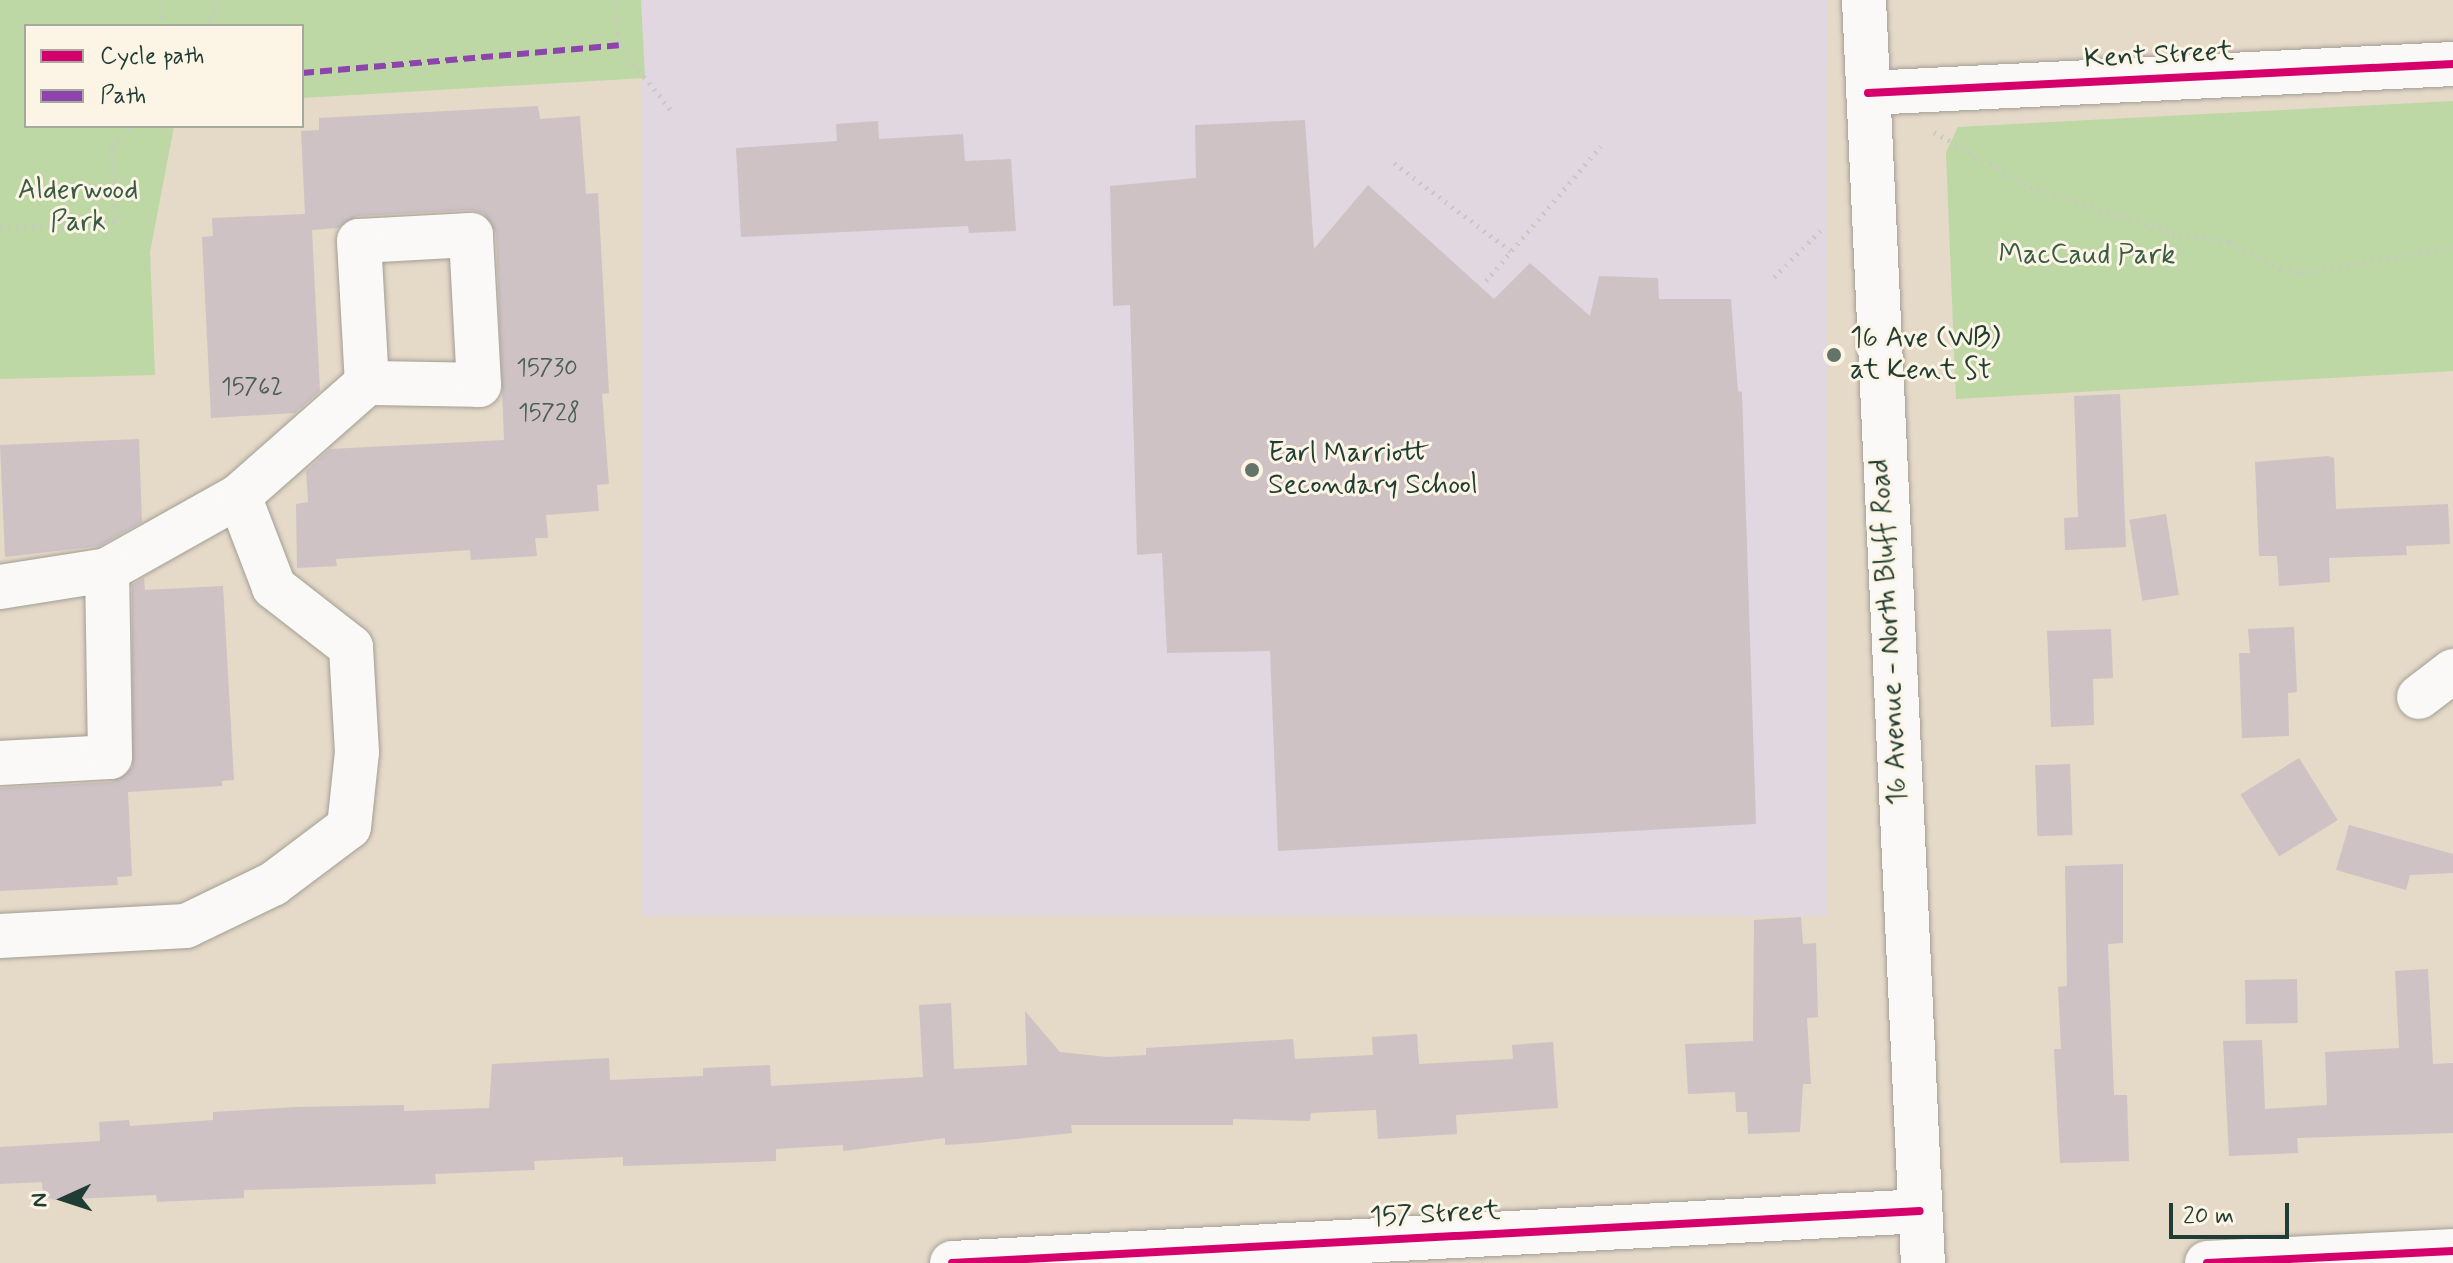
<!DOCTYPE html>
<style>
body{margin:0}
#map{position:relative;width:2453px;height:1263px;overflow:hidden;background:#e5d9c8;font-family:Mynerve,sans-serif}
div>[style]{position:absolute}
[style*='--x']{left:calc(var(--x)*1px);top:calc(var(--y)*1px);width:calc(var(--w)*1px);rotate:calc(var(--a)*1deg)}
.built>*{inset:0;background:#e1d7e1;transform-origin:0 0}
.green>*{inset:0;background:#bdd7a5}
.building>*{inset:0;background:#cec2c5;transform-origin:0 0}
.path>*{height:5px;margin-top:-2.5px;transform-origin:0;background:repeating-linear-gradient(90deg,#c9c9c4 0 2px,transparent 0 8px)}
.roads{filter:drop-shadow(0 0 2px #a29f94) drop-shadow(0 0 2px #a29f94)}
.minor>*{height:44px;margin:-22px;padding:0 22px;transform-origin:22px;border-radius:22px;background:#fbf9f7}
.major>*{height:44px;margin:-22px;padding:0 22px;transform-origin:22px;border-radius:22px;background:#fbf9f7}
.quiet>*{height:6px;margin-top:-3px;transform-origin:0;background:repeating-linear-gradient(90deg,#8e44ad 0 12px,transparent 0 18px)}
.cycleway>*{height:8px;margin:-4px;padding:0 4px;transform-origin:4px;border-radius:4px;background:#d6006c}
.dots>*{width:22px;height:22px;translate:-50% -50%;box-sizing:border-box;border:4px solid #fcf5e5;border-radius:50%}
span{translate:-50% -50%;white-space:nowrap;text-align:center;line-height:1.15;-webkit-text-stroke:6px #fcf5e5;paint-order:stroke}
.number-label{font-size:24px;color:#4b5e58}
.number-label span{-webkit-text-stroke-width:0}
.street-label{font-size:28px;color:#1f3d34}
.park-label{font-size:28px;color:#385c45}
.poi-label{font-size:28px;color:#1f3d34}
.left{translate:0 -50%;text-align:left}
.legend{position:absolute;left:24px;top:24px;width:280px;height:104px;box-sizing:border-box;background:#fcf5e5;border:2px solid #a4ab9e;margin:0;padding:10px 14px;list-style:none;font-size:24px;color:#1f3d34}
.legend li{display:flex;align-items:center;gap:16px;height:40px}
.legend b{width:40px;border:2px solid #a4ab9e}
.north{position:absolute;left:24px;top:1159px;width:80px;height:80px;-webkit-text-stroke:6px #fcf5e5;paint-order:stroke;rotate:267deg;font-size:22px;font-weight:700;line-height:32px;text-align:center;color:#1f3d34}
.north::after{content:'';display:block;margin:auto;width:28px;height:36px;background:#1f3d34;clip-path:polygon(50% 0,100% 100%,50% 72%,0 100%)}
.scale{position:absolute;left:2169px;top:1203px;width:120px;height:36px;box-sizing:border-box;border:4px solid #1f3d34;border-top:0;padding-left:10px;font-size:24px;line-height:28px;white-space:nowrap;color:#1f3d34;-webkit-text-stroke:6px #fcf5e5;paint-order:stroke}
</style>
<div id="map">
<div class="built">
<div style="left:641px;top:0;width:1186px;height:916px"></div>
</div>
<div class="green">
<div style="clip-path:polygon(0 0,641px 0,645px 78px,302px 98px,302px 26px,26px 26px,26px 126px,174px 126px,150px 252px,155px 375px,0 379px)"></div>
<div style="clip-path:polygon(2453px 101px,2453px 371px,1956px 399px,1946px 152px,1958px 127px)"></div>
</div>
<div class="building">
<div style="clip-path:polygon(538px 106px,540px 119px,580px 116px,586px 194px,598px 193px,609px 393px,602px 394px,609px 484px,597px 485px,599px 511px,546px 515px,548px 538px,535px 538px,537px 556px,471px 560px,470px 550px,336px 559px,337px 566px,297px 568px,296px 504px,308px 502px,306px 471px,330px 449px,504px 440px,496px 233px,483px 213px,470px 210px,358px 216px,338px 228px,312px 230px,320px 391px,295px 413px,211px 418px,202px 237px,213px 236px,212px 218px,305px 214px,301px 131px,319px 130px,319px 118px)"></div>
<div style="clip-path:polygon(1305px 120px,1314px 249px,1368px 185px,1494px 299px,1530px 263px,1590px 316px,1599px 276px,1658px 278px,1659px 299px,1731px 299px,1738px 391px,1742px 392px,1756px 824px,1278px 851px,1270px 651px,1167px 653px,1162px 553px,1137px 555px,1130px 305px,1113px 306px,1110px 186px,1196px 178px,1195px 125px)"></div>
<div style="clip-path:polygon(878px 121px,879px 139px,963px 134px,965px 161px,1011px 159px,1016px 231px,969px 233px,968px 226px,741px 237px,736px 148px,837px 141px,836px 124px)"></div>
<div style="clip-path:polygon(2120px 394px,2126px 547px,2065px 550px,2064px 518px,2078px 517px,2074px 396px)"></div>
<div style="clip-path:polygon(139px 439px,142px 522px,99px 546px,5px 557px,0 445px)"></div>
<div style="clip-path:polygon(2328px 456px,2334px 458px,2336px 509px,2448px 504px,2450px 544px,2406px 546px,2407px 555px,2329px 558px,2330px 582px,2279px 586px,2277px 556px,2259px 556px,2255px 462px)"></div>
<div style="left:2166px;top:514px;width:82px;height:37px;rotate:81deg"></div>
<div style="clip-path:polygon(144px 578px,145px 590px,223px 586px,234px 780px,222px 781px,222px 786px,128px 792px,132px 876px,117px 877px,118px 885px,0 891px,0 788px,111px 782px,132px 768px,132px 585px)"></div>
<div style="clip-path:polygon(2294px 627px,2297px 692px,2288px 693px,2289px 736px,2242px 738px,2239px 653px,2250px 653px,2248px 629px)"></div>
<div style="clip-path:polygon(2111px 629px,2113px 678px,2093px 679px,2094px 725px,2051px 727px,2047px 631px)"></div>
<div style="left:2299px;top:758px;width:73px;height:69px;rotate:58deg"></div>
<div style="left:2070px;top:764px;width:71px;height:35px;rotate:88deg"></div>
<div style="clip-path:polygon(2349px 825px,2453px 854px,2453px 873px,2410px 875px,2406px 890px,2336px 870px)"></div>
<div style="clip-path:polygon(2123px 864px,2123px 943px,2108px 944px,2114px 1095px,2127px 1095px,2129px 1161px,2060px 1163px,2054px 1049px,2061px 1049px,2058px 987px,2067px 986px,2065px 866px)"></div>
<div style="clip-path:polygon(1801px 917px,1803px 944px,1816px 943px,1818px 1017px,1807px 1018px,1811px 1084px,1803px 1084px,1800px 1132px,1748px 1134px,1747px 1112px,1736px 1112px,1735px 1092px,1688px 1094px,1685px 1044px,1753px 1041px,1754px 920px)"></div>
<div style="clip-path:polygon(2428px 969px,2433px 1064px,2453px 1063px,2453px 1133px,2297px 1138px,2298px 1153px,2229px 1156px,2223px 1041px,2262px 1040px,2265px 1109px,2327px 1105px,2325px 1052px,2399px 1048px,2395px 971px)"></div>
<div style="left:2297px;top:979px;width:44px;height:52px;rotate:89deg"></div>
<div style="clip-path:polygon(951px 1003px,954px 1069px,1027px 1065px,1025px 1011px,1060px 1052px,1107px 1057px,1146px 1055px,1146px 1048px,1293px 1039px,1295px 1059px,1373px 1055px,1372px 1037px,1417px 1034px,1419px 1064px,1513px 1059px,1512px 1045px,1553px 1042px,1558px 1108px,1456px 1115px,1457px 1134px,1378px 1139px,1376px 1110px,1311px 1113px,1310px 1121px,1233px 1119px,1233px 1125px,1071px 1125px,1072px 1133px,978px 1143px,945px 1145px,945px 1138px,843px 1151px,843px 1145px,776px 1149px,776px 1161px,623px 1166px,623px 1157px,534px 1161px,535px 1170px,435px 1174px,436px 1184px,244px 1190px,244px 1198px,157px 1202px,156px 1195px,56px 1200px,43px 1197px,42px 1182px,0 1184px,0 1147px,100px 1141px,99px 1122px,129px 1120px,130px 1126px,213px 1120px,213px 1112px,296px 1107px,404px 1105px,404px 1111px,489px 1108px,492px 1064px,609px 1058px,610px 1080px,703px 1076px,703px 1068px,770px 1065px,771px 1086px,923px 1077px,919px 1005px)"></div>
</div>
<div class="path">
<div style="--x:161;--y:0;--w:26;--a:88"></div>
<div style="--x:615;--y:0;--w:45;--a:84.9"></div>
<div style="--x:619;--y:45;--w:88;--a:51.4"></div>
<div style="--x:205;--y:26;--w:31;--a:-57"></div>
<div style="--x:1934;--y:132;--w:111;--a:29.8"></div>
<div style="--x:2030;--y:187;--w:149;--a:17.9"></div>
<div style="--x:2172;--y:233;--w:58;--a:9"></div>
<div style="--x:2229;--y:242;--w:58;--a:27.9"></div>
<div style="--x:2280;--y:269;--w:20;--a:11"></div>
<div style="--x:2300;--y:273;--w:155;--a:-9.6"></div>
<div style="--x:1394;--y:163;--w:146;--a:36.9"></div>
<div style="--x:0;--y:228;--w:116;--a:-3.5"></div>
<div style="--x:116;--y:221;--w:75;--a:-93.1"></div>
<div style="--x:112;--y:146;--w:28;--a:-46"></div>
<div style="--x:1774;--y:277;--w:68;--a:-45"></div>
<div style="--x:1486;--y:281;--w:177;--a:-49.6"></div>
</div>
<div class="roads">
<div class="minor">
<div style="--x:1868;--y:93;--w:586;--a:-2.84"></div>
<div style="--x:0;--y:587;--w:108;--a:-9"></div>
<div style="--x:107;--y:570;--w:151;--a:-29.3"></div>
<div style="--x:239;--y:496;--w:171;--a:-41.4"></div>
<div style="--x:367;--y:383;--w:112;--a:1"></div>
<div style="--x:479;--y:385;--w:150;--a:-93.1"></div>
<div style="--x:471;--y:235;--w:112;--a:176.9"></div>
<div style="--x:359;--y:241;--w:142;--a:86.8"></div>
<div style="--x:2419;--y:697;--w:43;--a:-37.4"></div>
<div style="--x:0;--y:763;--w:110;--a:-3.1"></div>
<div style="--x:110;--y:757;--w:187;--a:-90.9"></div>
<div style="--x:0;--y:936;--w:186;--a:-3.1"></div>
<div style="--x:186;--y:926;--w:97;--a:-25.8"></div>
<div style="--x:273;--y:884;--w:95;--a:-36.9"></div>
<div style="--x:349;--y:827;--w:75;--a:-83.9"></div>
<div style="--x:357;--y:752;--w:105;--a:-93.3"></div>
<div style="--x:351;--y:647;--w:98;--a:-142.1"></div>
<div style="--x:274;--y:587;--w:97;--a:-111"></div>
<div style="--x:952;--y:1263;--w:969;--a:-3.07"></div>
<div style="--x:2207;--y:1263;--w:246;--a:-2.8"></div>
</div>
<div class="major">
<div style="--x:1864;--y:0;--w:1264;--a:87.33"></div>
</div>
</div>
<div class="quiet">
<div style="--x:302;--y:73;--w:318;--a:-5"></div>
</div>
<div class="cycleway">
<div style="--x:1868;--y:93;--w:586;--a:-2.84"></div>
<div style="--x:952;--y:1263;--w:969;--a:-3.07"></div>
<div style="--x:2207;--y:1263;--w:246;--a:-2.8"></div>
</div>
<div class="dots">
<div style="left:1834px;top:355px;background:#647468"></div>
<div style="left:1252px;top:470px;background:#647468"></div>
</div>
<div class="number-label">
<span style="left:547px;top:369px">15730</span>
<span style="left:252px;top:388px">15762</span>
<span style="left:549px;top:414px">15728</span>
</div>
<div class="street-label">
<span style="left:2159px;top:56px;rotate:-3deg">Kent Street</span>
<span style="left:1890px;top:632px;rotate:-93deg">16 Avenue - North Bluff Road</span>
<span style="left:1435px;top:1215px;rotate:-3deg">157 Street</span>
</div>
<div class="park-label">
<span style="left:78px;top:207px">Alderwood<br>Park</span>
<span style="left:2087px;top:256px">MacCaud Park</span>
</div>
<div class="poi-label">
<span class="left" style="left:1850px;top:355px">16 Ave (WB)<br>at Kent St</span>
<span class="left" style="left:1268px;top:470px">Earl Marriott<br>Secondary School</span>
</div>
<ul class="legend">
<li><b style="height:10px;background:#d6006c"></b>Cycle path</li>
<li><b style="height:10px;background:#8e44ad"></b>Path</li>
</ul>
<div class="north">N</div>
<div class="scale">20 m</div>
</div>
